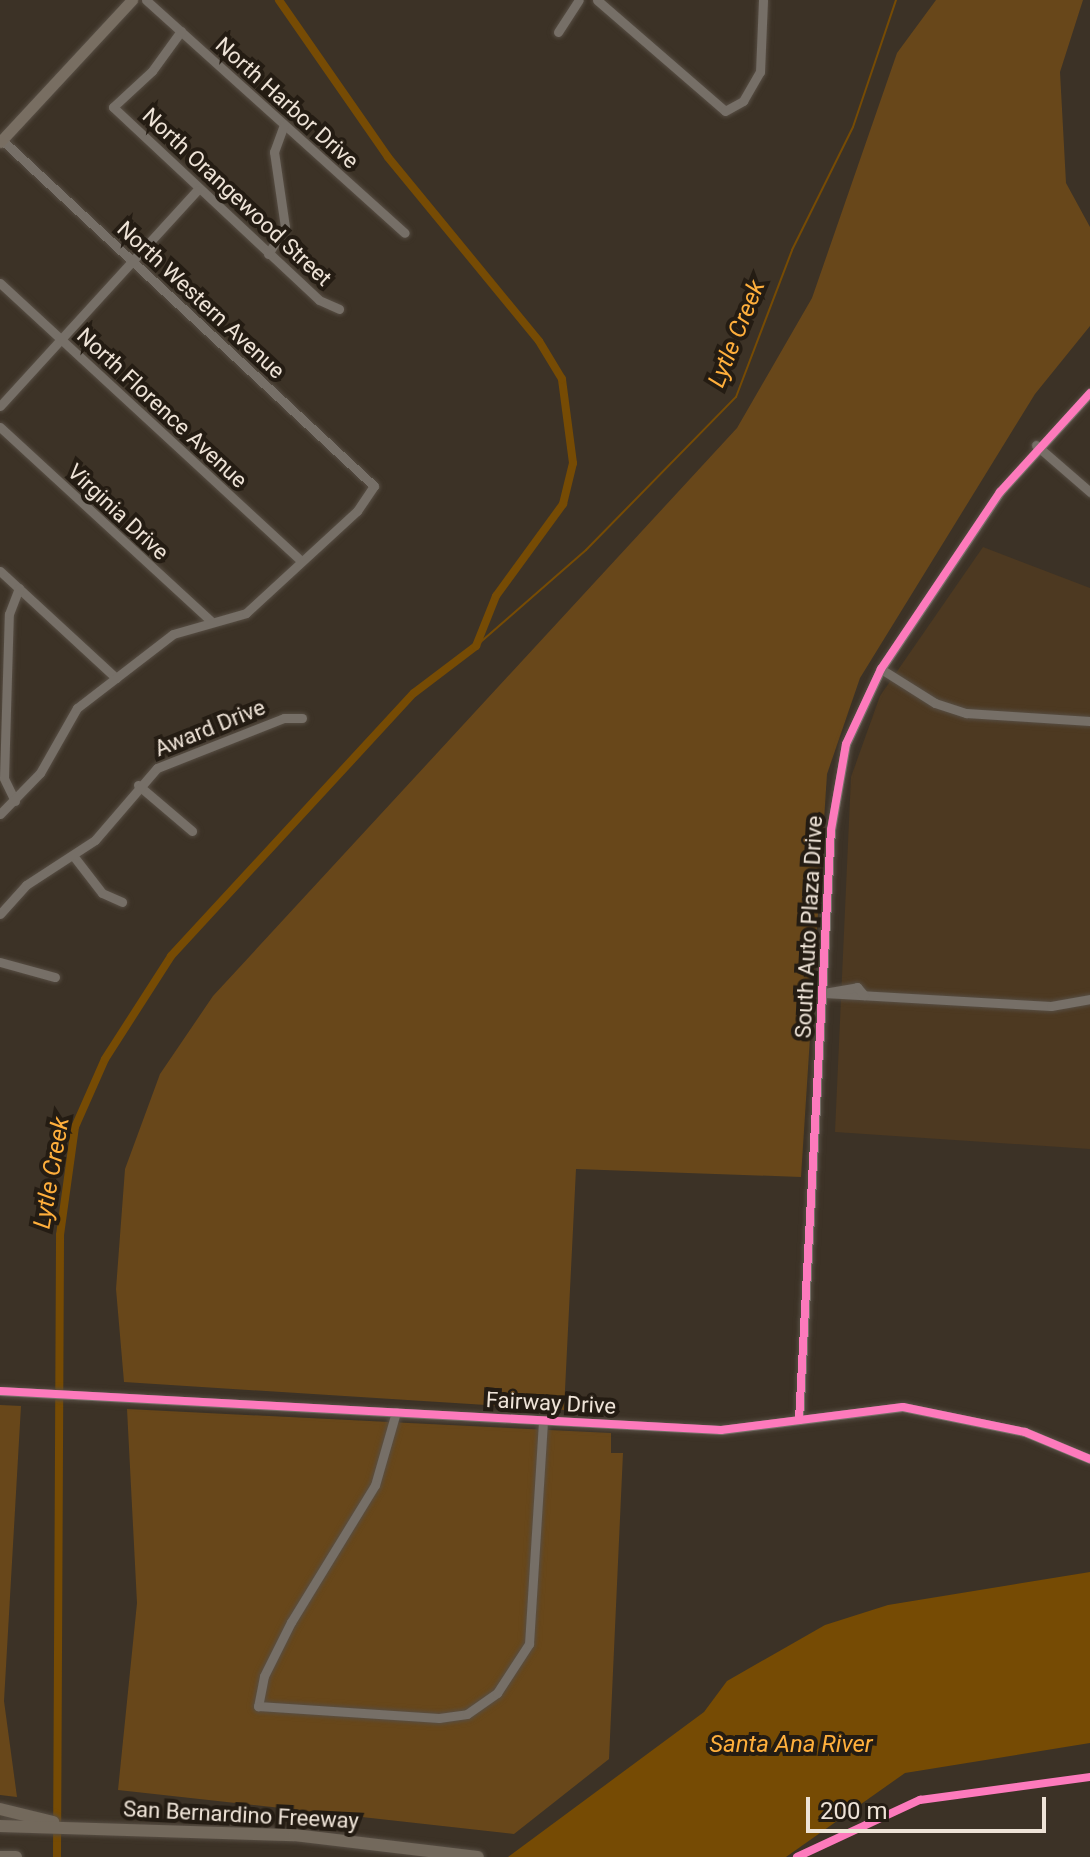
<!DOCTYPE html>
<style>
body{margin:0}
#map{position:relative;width:1090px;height:1857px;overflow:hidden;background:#3c3226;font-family:Roboto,sans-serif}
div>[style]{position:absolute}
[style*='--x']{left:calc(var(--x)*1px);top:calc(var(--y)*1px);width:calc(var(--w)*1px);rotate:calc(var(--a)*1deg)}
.built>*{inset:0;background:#4d3921}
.green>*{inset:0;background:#68471a}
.water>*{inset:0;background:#764b04}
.stream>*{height:2px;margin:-1px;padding:0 1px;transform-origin:1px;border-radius:1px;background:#764b04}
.canal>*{height:8px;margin:-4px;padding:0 4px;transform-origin:4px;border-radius:4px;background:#764b04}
.roads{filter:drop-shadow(0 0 2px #574e44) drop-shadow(0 0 2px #574e44)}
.minor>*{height:9px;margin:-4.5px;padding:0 4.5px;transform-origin:4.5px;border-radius:4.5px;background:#766f67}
.major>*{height:11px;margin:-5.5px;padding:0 5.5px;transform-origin:5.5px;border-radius:5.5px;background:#786e62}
.highway>*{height:12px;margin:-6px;padding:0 6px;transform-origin:6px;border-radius:6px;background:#73695c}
.cycleway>*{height:8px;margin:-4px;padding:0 4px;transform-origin:4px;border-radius:4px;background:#fd7abc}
span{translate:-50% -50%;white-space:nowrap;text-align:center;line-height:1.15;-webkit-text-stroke:8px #241c13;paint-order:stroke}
.street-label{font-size:22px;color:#eee3d7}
.water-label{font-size:24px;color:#ffaf3c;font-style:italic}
.scale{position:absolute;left:806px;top:1797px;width:240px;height:36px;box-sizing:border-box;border:4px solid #eee3d7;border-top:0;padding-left:10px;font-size:24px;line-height:28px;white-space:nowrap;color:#eee3d7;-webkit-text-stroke:6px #241c13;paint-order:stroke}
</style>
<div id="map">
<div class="built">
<div style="clip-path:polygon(983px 547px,1090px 588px,1090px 1149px,835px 1132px,851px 777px,880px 696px)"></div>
</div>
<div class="green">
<div style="clip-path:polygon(936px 0,1083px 0,1060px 72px,1066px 183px,1090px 227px,1090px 326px,1035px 394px,860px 678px,827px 774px,801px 1177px,576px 1169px,564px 1410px,124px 1382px,116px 1289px,125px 1169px,160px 1074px,213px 996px,737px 428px,812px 298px,897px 53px)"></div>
<div style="clip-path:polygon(0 1405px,21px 1406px,4px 1701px,17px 1797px,0 1795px)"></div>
<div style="clip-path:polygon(127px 1409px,611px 1433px,611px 1453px,623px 1453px,609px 1759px,514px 1834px,118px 1790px,137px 1603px)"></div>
</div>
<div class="water">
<div style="clip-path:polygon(1090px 1572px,1090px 1743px,905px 1773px,786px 1857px,508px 1857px,704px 1712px,727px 1681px,825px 1625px,888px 1605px)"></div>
</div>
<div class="stream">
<div style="--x:476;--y:646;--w:146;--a:-41.1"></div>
<div style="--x:586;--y:550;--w:214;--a:-45.6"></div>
<div style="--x:736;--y:397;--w:157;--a:-69.1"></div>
<div style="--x:792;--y:250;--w:137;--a:-63.6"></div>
<div style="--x:853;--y:127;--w:134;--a:-71.3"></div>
</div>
<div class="canal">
<div style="--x:57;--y:1857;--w:622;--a:-89.72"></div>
<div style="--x:60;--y:1235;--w:109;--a:-82.1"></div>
<div style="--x:75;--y:1127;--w:74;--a:-66.2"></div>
<div style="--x:105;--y:1059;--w:122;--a:-57.3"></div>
<div style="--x:171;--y:956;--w:358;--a:-47.3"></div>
<div style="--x:414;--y:693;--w:78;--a:-37.2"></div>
<div style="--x:476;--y:646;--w:54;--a:-68.2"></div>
<div style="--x:496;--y:596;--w:114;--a:-53.9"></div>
<div style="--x:563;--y:504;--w:42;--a:-76.3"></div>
<div style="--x:573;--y:463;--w:85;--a:-97.5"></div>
<div style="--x:562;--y:379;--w:44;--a:-121.2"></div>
<div style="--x:539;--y:341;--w:238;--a:-129.4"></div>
<div style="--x:388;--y:157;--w:191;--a:-124.8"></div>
</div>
<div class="roads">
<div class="minor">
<div style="--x:146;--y:0;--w:348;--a:42"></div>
<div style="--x:597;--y:0;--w:169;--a:40.9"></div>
<div style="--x:725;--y:111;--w:21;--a:-29"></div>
<div style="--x:743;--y:101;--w:34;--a:-60"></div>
<div style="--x:760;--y:72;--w:72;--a:-87.6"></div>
<div style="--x:181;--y:31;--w:49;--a:125.9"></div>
<div style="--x:152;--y:71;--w:53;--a:137.3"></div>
<div style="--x:113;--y:107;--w:282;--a:43.1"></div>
<div style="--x:319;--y:300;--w:22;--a:24"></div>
<div style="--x:558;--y:32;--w:38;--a:-57"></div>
<div style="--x:268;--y:254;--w:32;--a:-58"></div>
<div style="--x:285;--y:227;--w:76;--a:-98.3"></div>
<div style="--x:274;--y:152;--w:29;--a:-70"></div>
<div style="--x:0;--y:283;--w:407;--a:42.7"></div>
<div style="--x:0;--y:406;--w:292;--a:-47.6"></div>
<div style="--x:0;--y:427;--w:288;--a:42.6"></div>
<div style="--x:1036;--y:445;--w:72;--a:41"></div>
<div style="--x:0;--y:571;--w:158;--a:42.7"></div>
<div style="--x:881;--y:669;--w:64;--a:32.2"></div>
<div style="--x:935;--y:703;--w:33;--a:18"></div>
<div style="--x:966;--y:713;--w:124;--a:3.7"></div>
<div style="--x:138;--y:785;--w:71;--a:40.4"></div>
<div style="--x:15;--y:801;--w:25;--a:-116"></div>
<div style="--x:4;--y:778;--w:164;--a:-88.3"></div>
<div style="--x:9;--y:614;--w:28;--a:-69"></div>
<div style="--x:0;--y:814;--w:57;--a:-45.7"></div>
<div style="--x:40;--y:773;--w:75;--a:-60.4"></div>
<div style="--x:77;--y:708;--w:121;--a:-37.6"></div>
<div style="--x:173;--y:634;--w:76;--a:-16"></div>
<div style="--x:246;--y:613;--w:151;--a:-42.6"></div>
<div style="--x:357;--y:511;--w:30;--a:-56"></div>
<div style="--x:374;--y:486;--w:508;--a:-137.07"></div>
<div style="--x:75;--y:858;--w:44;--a:52.4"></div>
<div style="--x:102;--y:893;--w:22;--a:24"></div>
<div style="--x:0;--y:914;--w:39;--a:-48"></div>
<div style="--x:26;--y:885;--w:82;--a:-33.1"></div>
<div style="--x:95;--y:840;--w:95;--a:-49.3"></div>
<div style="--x:157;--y:768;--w:136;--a:-21.5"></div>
<div style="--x:284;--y:718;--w:18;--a:0"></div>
<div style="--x:0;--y:962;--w:57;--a:15.3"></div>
<div style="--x:824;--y:993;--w:227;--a:3.3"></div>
<div style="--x:1051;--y:1006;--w:40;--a:-10"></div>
<div style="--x:824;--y:993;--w:34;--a:-10"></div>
<div style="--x:857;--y:987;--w:11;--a:49"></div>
<div style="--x:0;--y:1391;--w:722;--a:3.1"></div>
<div style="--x:721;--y:1430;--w:183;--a:-7.2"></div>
<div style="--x:903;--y:1407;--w:125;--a:11.6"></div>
<div style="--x:1025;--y:1432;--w:70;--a:22.6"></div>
<div style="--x:396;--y:1412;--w:76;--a:106"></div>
<div style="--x:375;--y:1485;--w:161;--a:121.5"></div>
<div style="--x:291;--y:1622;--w:60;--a:116.6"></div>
<div style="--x:264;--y:1676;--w:31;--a:101"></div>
<div style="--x:258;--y:1706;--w:181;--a:3.8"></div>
<div style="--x:439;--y:1718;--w:28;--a:-8"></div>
<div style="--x:467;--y:1714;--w:37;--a:-35"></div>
<div style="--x:497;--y:1693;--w:59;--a:-56.9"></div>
<div style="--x:529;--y:1644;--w:224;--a:-86.4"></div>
<div style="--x:799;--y:1420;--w:591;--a:-86.9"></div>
<div style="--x:831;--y:830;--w:87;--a:-80.1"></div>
<div style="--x:846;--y:744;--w:83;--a:-65"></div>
<div style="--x:881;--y:669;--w:213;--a:-56.1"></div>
<div style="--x:1000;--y:492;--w:134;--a:-47.7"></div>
</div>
<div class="major">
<div style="--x:0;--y:142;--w:194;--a:-47.1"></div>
</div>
<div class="highway">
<div style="--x:0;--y:1809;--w:55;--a:13.8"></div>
<div style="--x:0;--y:1826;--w:294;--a:1.8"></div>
<div style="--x:294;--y:1835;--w:185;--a:6.8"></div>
<div style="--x:0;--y:1857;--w:16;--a:0"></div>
</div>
</div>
<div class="cycleway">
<div style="--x:0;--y:1391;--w:722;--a:3.1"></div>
<div style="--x:721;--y:1430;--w:183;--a:-7.2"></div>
<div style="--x:903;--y:1407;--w:125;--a:11.6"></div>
<div style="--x:1025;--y:1432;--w:70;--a:22.6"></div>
<div style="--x:799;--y:1420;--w:591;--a:-86.9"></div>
<div style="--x:831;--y:830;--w:87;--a:-80.1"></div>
<div style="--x:846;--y:744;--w:83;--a:-65"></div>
<div style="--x:881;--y:669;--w:213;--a:-56.1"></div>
<div style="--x:1000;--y:492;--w:134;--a:-47.7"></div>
<div style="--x:797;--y:1857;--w:136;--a:-24.9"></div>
<div style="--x:920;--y:1800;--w:172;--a:-7.7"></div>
</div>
<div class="street-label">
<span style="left:287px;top:103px;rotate:42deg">North Harbor Drive</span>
<span style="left:237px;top:197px;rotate:43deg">North Orangewood Street</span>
<span style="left:201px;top:300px;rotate:43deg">North Western Avenue</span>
<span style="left:162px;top:408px;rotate:43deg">North Florence Avenue</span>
<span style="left:118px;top:512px;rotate:43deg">Virginia Drive</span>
<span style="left:210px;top:728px;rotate:-22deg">Award Drive</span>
<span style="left:809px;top:927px;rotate:-87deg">South Auto Plaza Drive</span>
<span style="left:551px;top:1403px;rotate:3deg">Fairway Drive</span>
<span style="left:241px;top:1815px;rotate:3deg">San Bernardino Freeway</span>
</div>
<div class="water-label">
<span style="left:737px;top:334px;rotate:-68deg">Lytle Creek</span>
<span style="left:52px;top:1173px;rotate:-80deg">Lytle Creek</span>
<span style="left:791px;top:1745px">Santa Ana River</span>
</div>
<div class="scale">200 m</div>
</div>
